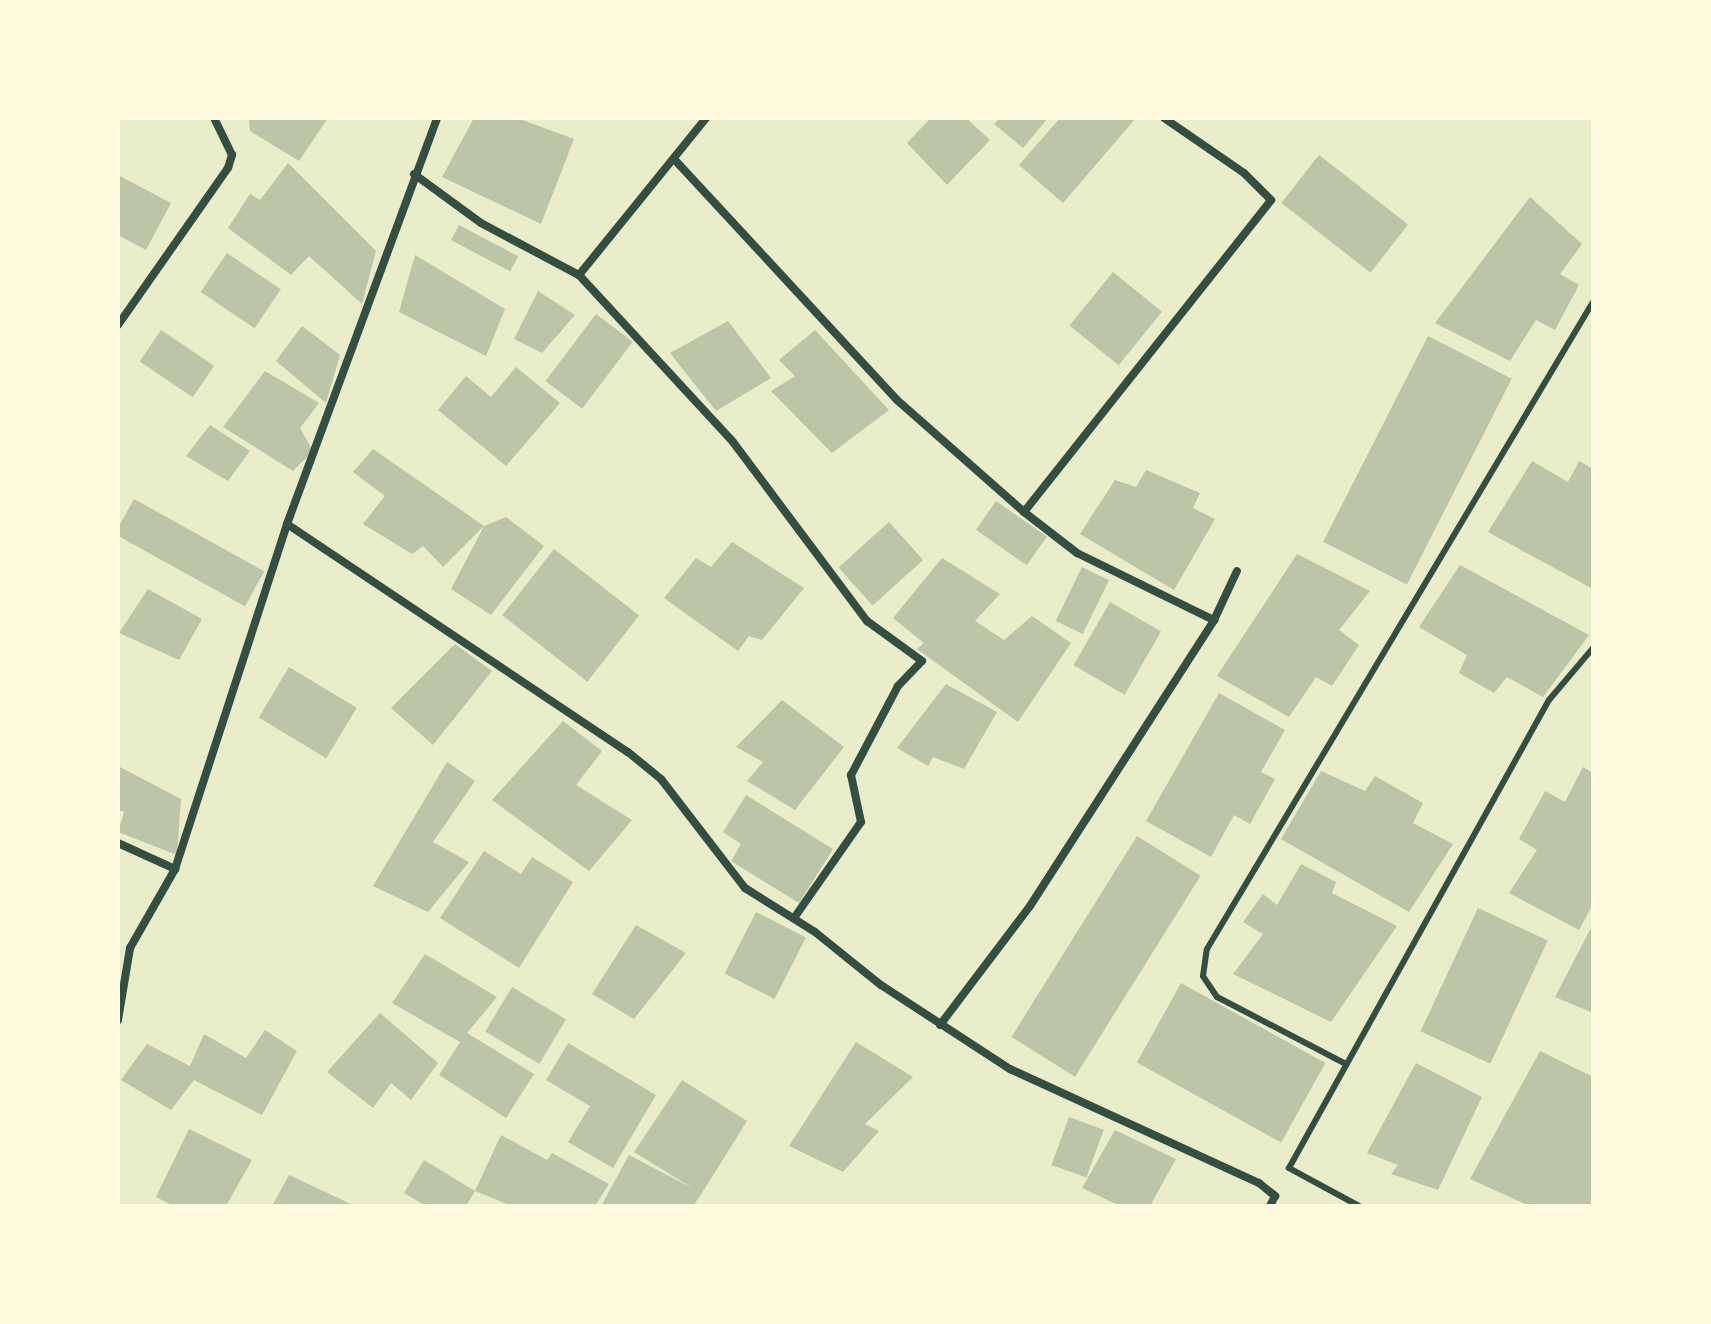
<!DOCTYPE html>
<style>
body{margin:0}
#map{position:relative;width:1711px;height:1324px;overflow:hidden;background:#e9edc9;font-family:"Varela Round",sans-serif}
div>[style]{position:absolute}
[style*='--x']{left:calc(var(--x)*1px);top:calc(var(--y)*1px);width:calc(var(--w)*1px);rotate:calc(var(--a)*1deg)}
.building>*{inset:0;background:#bcc5a7;transform-origin:0 0}
.service>*{height:6px;margin:-3px;padding:0 3px;transform-origin:3px;border-radius:3px;background:#344e41}
.minor>*{height:8px;margin:-4px;padding:0 4px;transform-origin:4px;border-radius:4px;background:#344e41}
span{translate:-50% -50%;white-space:nowrap;text-align:center;line-height:1.15;-webkit-text-stroke:6px #fefae0;paint-order:stroke}
.frame{position:absolute;inset:0;border:120px solid #fefae0;pointer-events:none}
</style>
<div id="map">
<div class="building">
<div style="clip-path:polygon(249px 118px,328px 118px,299px 161px,250px 131px)"></div>
<div style="clip-path:polygon(474px 118px,517px 118px,574px 139px,541px 224px,442px 177px)"></div>
<div style="clip-path:polygon(931px 118px,966px 118px,990px 140px,947px 185px,907px 143px)"></div>
<div style="clip-path:polygon(1000px 118px,1048px 118px,1023px 148px,994px 124px)"></div>
<div style="clip-path:polygon(1060px 118px,1136px 118px,1063px 203px,1019px 165px)"></div>
<div style="left:1319px;top:155px;width:113px;height:61px;rotate:38deg"></div>
<div style="clip-path:polygon(288px 163px,376px 251px,362px 304px,309px 256px,291px 275px,228px 228px,250px 194px,260px 200px)"></div>
<div style="clip-path:polygon(118px 175px,171px 203px,146px 250px,118px 235px)"></div>
<div style="clip-path:polygon(1530px 197px,1582px 244px,1560px 274px,1579px 285px,1555px 330px,1536px 320px,1510px 361px,1435px 323px)"></div>
<div style="left:459px;top:225px;width:67px;height:17px;rotate:28deg"></div>
<div style="left:227px;top:253px;width:65px;height:47px;rotate:34deg"></div>
<div style="clip-path:polygon(415px 255px,505px 309px,486px 356px,399px 312px)"></div>
<div style="left:1113px;top:272px;width:63px;height:69px;rotate:39deg"></div>
<div style="clip-path:polygon(538px 291px,575px 315px,542px 353px,514px 339px)"></div>
<div style="left:596px;top:314px;width:46px;height:84px;rotate:37deg"></div>
<div style="clip-path:polygon(728px 321px,771px 378px,716px 411px,670px 353px)"></div>
<div style="clip-path:polygon(302px 326px,340px 355px,326px 403px,276px 361px)"></div>
<div style="left:161px;top:330px;width:64px;height:38px;rotate:34deg"></div>
<div style="clip-path:polygon(815px 330px,889px 410px,832px 453px,771px 391px,795px 376px,779px 360px)"></div>
<div style="left:1428px;top:336px;width:94px;height:231px;rotate:27deg"></div>
<div style="clip-path:polygon(516px 367px,560px 403px,506px 466px,438px 410px,466px 376px,491px 397px)"></div>
<div style="clip-path:polygon(265px 371px,319px 403px,300px 428px,313px 451px,293px 471px,223px 427px)"></div>
<div style="clip-path:polygon(210px 425px,250px 451px,228px 481px,186px 456px)"></div>
<div style="clip-path:polygon(373px 449px,484px 526px,506px 517px,544px 546px,491px 615px,451px 589px,484px 526px,443px 567px,423px 546px,412px 554px,363px 524px,385px 496px,353px 472px)"></div>
<div style="clip-path:polygon(1532px 461px,1568px 482px,1579px 461px,1593px 469px,1593px 589px,1488px 532px)"></div>
<div style="clip-path:polygon(1146px 470px,1200px 493px,1193px 508px,1215px 519px,1174px 590px,1080px 534px,1115px 480px,1136px 487px)"></div>
<div style="left:134px;top:499px;width:149px;height:40px;rotate:29deg"></div>
<div style="left:996px;top:501px;width:62px;height:35px;rotate:35deg"></div>
<div style="left:889px;top:522px;width:51px;height:68px;rotate:48deg"></div>
<div style="clip-path:polygon(732px 542px,804px 588px,762px 640px,749px 636px,738px 651px,664px 598px,696px 558px,711px 567px)"></div>
<div style="left:554px;top:549px;width:108px;height:84px;rotate:38deg"></div>
<div style="clip-path:polygon(1297px 554px,1370px 591px,1339px 630px,1359px 645px,1332px 686px,1316px 677px,1289px 717px,1217px 676px)"></div>
<div style="clip-path:polygon(942px 558px,1000px 594px,975px 621px,1004px 640px,1032px 616px,1071px 643px,1018px 722px,917px 649px,924px 643px,893px 618px)"></div>
<div style="clip-path:polygon(1460px 565px,1589px 635px,1543px 697px,1507px 677px,1494px 693px,1459px 673px,1467px 655px,1419px 627px)"></div>
<div style="left:1082px;top:567px;width:30px;height:60px;rotate:26deg"></div>
<div style="clip-path:polygon(148px 589px,202px 619px,179px 660px,119px 633px)"></div>
<div style="left:1110px;top:602px;width:59px;height:73px;rotate:30deg"></div>
<div style="clip-path:polygon(455px 644px,492px 671px,433px 745px,391px 708px)"></div>
<div style="left:289px;top:667px;width:79px;height:59px;rotate:31deg"></div>
<div style="clip-path:polygon(946px 684px,997px 712px,964px 769px,933px 757px,928px 766px,897px 748px)"></div>
<div style="clip-path:polygon(1219px 693px,1285px 730px,1261px 772px,1275px 779px,1250px 824px,1234px 815px,1211px 857px,1146px 821px)"></div>
<div style="clip-path:polygon(782px 700px,844px 747px,795px 810px,747px 781px,763px 762px,736px 747px)"></div>
<div style="clip-path:polygon(563px 721px,602px 751px,576px 785px,632px 820px,589px 871px,492px 800px)"></div>
<div style="clip-path:polygon(447px 762px,475px 781px,433px 842px,469px 862px,428px 912px,373px 886px)"></div>
<div style="clip-path:polygon(118px 766px,181px 799px,177px 855px,118px 832px,124px 812px,118px 810px)"></div>
<div style="clip-path:polygon(1583px 767px,1593px 773px,1593px 904px,1579px 930px,1509px 893px,1537px 850px,1519px 839px,1545px 791px,1565px 802px)"></div>
<div style="clip-path:polygon(1321px 771px,1365px 791px,1375px 776px,1423px 803px,1413px 823px,1453px 844px,1409px 912px,1281px 839px)"></div>
<div style="clip-path:polygon(746px 795px,833px 849px,799px 903px,731px 861px,741px 844px,723px 832px)"></div>
<div style="left:1137px;top:836px;width:75px;height:237px;rotate:32deg"></div>
<div style="clip-path:polygon(484px 851px,521px 874px,532px 857px,573px 882px,519px 968px,440px 918px)"></div>
<div style="clip-path:polygon(1301px 864px,1336px 882px,1332px 893px,1397px 926px,1331px 1022px,1233px 974px,1263px 934px,1243px 922px,1263px 894px,1277px 905px)"></div>
<div style="left:1478px;top:908px;width:77px;height:136px;rotate:25deg"></div>
<div style="left:756px;top:912px;width:56px;height:69px;rotate:27deg"></div>
<div style="clip-path:polygon(1593px 924px,1593px 1013px,1555px 997px)"></div>
<div style="clip-path:polygon(636px 925px,686px 953px,634px 1019px,592px 994px)"></div>
<div style="clip-path:polygon(425px 954px,497px 997px,467px 1033px,534px 1074px,506px 1118px,439px 1075px,460px 1042px,392px 1003px)"></div>
<div style="left:1181px;top:983px;width:165px;height:91px;rotate:29deg"></div>
<div style="left:512px;top:987px;width:63px;height:52px;rotate:31deg"></div>
<div style="clip-path:polygon(380px 1013px,438px 1063px,411px 1100px,391px 1083px,373px 1108px,327px 1072px)"></div>
<div style="clip-path:polygon(265px 1030px,297px 1051px,262px 1115px,194px 1080px,171px 1110px,121px 1080px,147px 1044px,190px 1066px,204px 1034px,246px 1058px)"></div>
<div style="clip-path:polygon(856px 1042px,913px 1077px,865px 1124px,879px 1131px,843px 1172px,789px 1146px)"></div>
<div style="clip-path:polygon(568px 1043px,656px 1095px,613px 1168px,568px 1142px,590px 1106px,546px 1080px)"></div>
<div style="clip-path:polygon(1540px 1051px,1593px 1077px,1593px 1206px,1530px 1206px,1470px 1179px)"></div>
<div style="clip-path:polygon(1416px 1063px,1482px 1097px,1438px 1190px,1391px 1174px,1398px 1165px,1367px 1153px)"></div>
<div style="clip-path:polygon(682px 1080px,747px 1121px,702px 1193px,693px 1206px,601px 1206px,629px 1155px,694px 1189px,634px 1152px)"></div>
<div style="left:1069px;top:1117px;width:37px;height:51px;rotate:20deg"></div>
<div style="clip-path:polygon(189px 1129px,252px 1160px,226px 1206px,174px 1206px,156px 1197px)"></div>
<div style="clip-path:polygon(1115px 1130px,1176px 1159px,1150px 1206px,1120px 1206px,1082px 1188px)"></div>
<div style="clip-path:polygon(501px 1135px,547px 1160px,552px 1153px,609px 1184px,595px 1206px,512px 1206px,475px 1191px)"></div>
<div style="clip-path:polygon(424px 1160px,475px 1191px,466px 1206px,426px 1206px,404px 1193px)"></div>
<div style="clip-path:polygon(289px 1175px,355px 1206px,272px 1206px)"></div>
</div>
<div class="service">
<div style="--x:1344;--y:1063;--w:143;--a:-152.5"></div>
<div style="--x:1217;--y:997;--w:25;--a:-124"></div>
<div style="--x:1203;--y:976;--w:27;--a:-82"></div>
<div style="--x:1207;--y:949;--w:753;--a:-59.18"></div>
<div style="--x:1359;--y:1206;--w:80;--a:-151.5"></div>
<div style="--x:1289;--y:1168;--w:535;--a:-60.95"></div>
<div style="--x:1549;--y:700;--w:68;--a:-49.8"></div>
</div>
<div class="minor">
<div style="--x:674;--y:159;--w:328;--a:47.2"></div>
<div style="--x:897;--y:400;--w:169;--a:41.4"></div>
<div style="--x:1024;--y:512;--w:67;--a:37.7"></div>
<div style="--x:1077;--y:553;--w:153;--a:26.1"></div>
<div style="--x:414;--y:174;--w:83;--a:36.2"></div>
<div style="--x:481;--y:223;--w:111;--a:28"></div>
<div style="--x:579;--y:275;--w:227;--a:47.3"></div>
<div style="--x:733;--y:442;--w:224;--a:53.2"></div>
<div style="--x:867;--y:621;--w:68;--a:36"></div>
<div style="--x:922;--y:661;--w:35;--a:134"></div>
<div style="--x:898;--y:686;--w:101;--a:117.8"></div>
<div style="--x:851;--y:775;--w:48;--a:78"></div>
<div style="--x:861;--y:822;--w:117;--a:124.9"></div>
<div style="--x:579;--y:275;--w:202;--a:-51"></div>
<div style="--x:118;--y:325;--w:192;--a:-55"></div>
<div style="--x:228;--y:168;--w:14;--a:-73"></div>
<div style="--x:232;--y:155;--w:41;--a:-115.9"></div>
<div style="--x:1024;--y:512;--w:398;--a:-51.6"></div>
<div style="--x:1271;--y:200;--w:38;--a:-135"></div>
<div style="--x:1244;--y:173;--w:97;--a:-145.5"></div>
<div style="--x:287;--y:524;--w:410;--a:33.8"></div>
<div style="--x:628;--y:752;--w:43;--a:39.3"></div>
<div style="--x:661;--y:779;--w:138;--a:52.4"></div>
<div style="--x:745;--y:888;--w:83;--a:32.2"></div>
<div style="--x:815;--y:932;--w:85;--a:38.8"></div>
<div style="--x:881;--y:985;--w:154;--a:33.1"></div>
<div style="--x:1010;--y:1069;--w:274;--a:24.6"></div>
<div style="--x:1259;--y:1183;--w:21;--a:39"></div>
<div style="--x:1275;--y:1196;--w:11;--a:117"></div>
<div style="--x:118;--y:843;--w:63;--a:24.5"></div>
<div style="--x:118;--y:1020;--w:73;--a:-80.5"></div>
<div style="--x:130;--y:948;--w:91;--a:-60.3"></div>
<div style="--x:175;--y:869;--w:363;--a:-72"></div>
<div style="--x:287;--y:524;--w:433;--a:-69.7"></div>
<div style="--x:940;--y:1025;--w:149;--a:-52.9"></div>
<div style="--x:1030;--y:906;--w:340;--a:-57.2"></div>
<div style="--x:1214;--y:620;--w:54;--a:-64.9"></div>
</div>
<div class="frame"></div>
</div>
